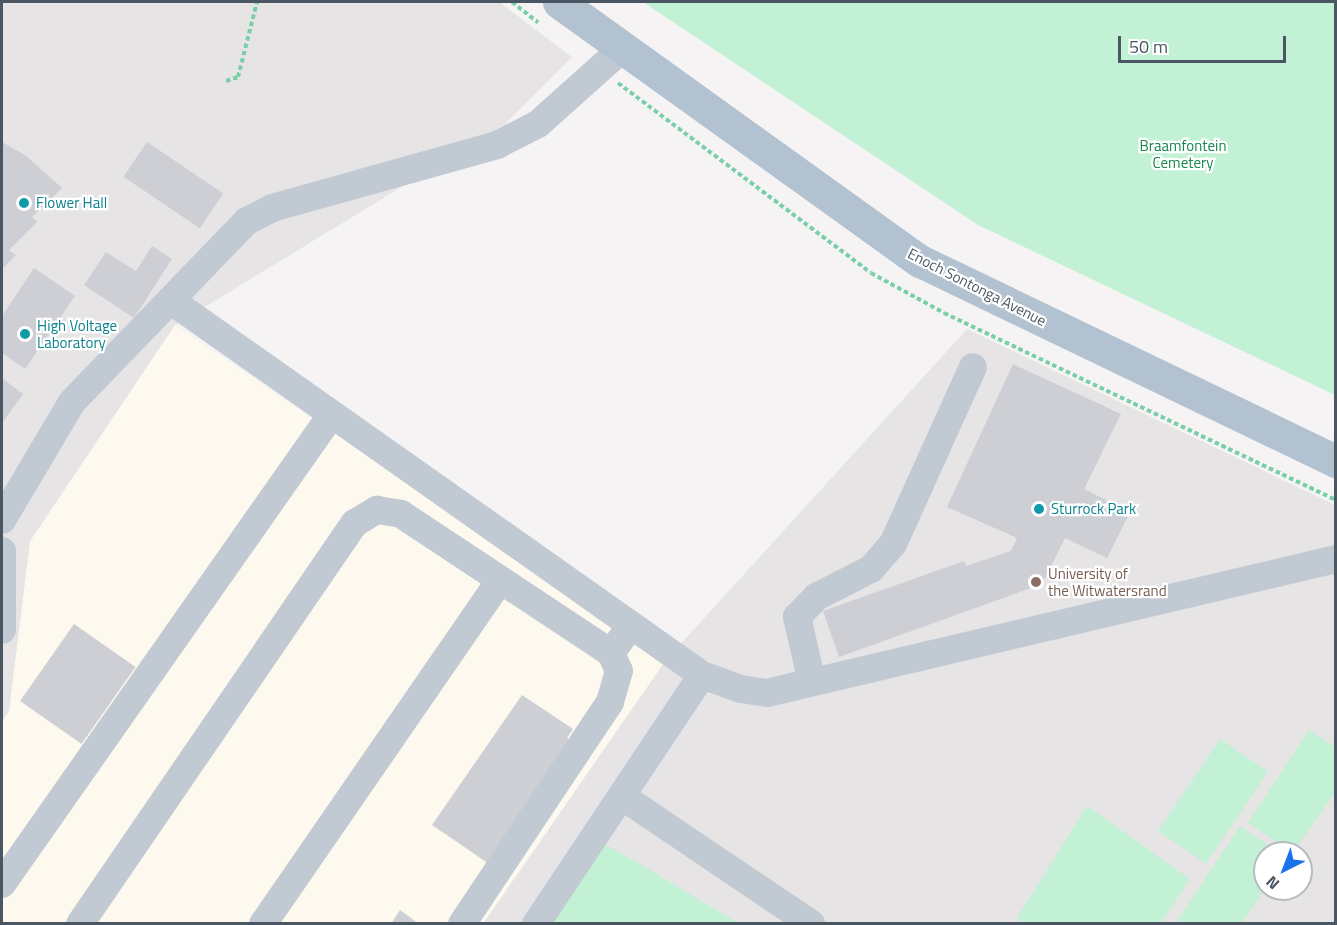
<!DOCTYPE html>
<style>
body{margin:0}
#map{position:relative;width:1337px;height:925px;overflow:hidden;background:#f5f3f3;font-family:"Titillium Web",sans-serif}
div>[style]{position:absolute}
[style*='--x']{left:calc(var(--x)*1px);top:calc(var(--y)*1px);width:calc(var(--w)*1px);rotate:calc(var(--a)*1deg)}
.commercial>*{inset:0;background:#fdf9ef}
.education>*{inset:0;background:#e6e4e5}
.green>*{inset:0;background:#c3f1d5;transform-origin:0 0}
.building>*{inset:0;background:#cdcfd5;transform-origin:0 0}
.path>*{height:4px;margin-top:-2px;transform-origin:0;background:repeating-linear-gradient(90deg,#7ad0a6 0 4.5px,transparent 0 7.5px)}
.minor>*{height:28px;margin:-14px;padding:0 14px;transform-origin:14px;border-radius:14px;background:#c1cad2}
.major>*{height:33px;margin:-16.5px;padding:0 16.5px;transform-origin:16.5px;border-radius:16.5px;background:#b3c2d1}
.dots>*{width:16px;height:16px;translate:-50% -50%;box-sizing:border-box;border:3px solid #fff;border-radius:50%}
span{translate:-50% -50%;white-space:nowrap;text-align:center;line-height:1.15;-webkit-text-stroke:4.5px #fff;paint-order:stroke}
.park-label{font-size:15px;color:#17864f}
.culture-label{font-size:15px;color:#0d838f}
.left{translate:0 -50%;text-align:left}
.street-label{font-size:15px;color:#4a5661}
.education-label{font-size:15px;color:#785e54}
.frame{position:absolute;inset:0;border:3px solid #4a5661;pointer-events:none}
.north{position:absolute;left:1253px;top:841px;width:60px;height:60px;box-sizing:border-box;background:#fff;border:2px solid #b7bbc0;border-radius:50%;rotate:222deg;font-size:16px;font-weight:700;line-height:24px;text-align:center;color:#4a5661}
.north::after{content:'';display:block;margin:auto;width:21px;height:27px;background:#1a73e8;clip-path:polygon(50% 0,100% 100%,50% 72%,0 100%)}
.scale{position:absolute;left:1118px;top:36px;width:168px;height:27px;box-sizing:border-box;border:3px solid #4a5661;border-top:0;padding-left:8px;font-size:18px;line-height:21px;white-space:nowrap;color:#4a5661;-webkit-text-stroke:4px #fff;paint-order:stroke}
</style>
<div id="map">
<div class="commercial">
<div style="clip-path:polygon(175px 325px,666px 660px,483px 923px,2px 924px,2px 722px,9px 711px,30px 541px)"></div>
</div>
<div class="education">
<div style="clip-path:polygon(2px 2px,499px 2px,572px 57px,505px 124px,175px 325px,30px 541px,9px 711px,2px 722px)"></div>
<div style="clip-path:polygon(evenodd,967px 329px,1335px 505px,1335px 923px,483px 924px,666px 660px,967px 329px,1265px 853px,1301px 853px,1301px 889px,1265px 889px,1265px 853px)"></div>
</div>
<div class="green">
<div style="clip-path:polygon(643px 2px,1335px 2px,1335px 395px,978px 225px)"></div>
<div style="clip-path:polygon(1309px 730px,1335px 747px,1335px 792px,1293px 853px,1248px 823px)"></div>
<div style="left:1220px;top:739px;width:58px;height:111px;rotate:34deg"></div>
<div style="clip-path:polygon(1087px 806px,1190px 879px,1161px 923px,1025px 924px,1017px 918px)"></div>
<div style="clip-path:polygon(1240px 826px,1280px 853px,1265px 853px,1265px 889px,1242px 923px,1184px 923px,1178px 920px)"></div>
<div style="clip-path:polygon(602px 843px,640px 864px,738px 923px,549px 924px)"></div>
</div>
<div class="building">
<div style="clip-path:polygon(2px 142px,25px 155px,62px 188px,32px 217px,37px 222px,9px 250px,16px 255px,2px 269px)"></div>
<div style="left:147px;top:142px;width:92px;height:42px;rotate:34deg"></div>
<div style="clip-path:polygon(152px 246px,172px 259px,134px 318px,84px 285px,106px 252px,136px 271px)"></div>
<div style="clip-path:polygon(34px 268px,75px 296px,25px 369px,2px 353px,2px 316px)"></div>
<div style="clip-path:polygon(1013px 364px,1121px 414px,1084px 489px,1130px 512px,1107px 558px,1065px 538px,1042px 584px,839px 657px,823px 611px,964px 561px,966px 566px,1011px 551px,1017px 538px,947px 507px)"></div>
<div style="clip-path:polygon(2px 378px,23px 394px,2px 423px)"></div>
<div style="left:74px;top:624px;width:75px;height:94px;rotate:35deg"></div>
<div style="clip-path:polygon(522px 695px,573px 729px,567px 738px,575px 744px,492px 866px,432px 825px)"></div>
<div style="clip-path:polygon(400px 910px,419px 924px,391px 924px)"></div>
</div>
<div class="path">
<div style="--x:512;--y:2;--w:33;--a:38"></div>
<div style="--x:226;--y:81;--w:13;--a:-18"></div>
<div style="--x:238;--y:77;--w:77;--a:-75.8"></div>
<div style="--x:618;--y:83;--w:316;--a:36.9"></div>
<div style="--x:871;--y:273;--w:83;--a:28.7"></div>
<div style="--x:944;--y:313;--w:434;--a:25.5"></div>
</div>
<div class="minor">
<div style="--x:173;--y:302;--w:647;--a:35.19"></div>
<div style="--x:702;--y:675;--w:41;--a:19.7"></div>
<div style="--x:741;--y:689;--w:26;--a:9"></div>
<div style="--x:767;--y:693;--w:585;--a:-13.25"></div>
<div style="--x:2;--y:520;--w:137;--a:-59.3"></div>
<div style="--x:72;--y:402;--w:252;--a:-46"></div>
<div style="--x:247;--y:221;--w:28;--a:-27"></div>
<div style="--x:272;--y:208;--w:234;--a:-15.6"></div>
<div style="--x:497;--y:145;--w:46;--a:-27.1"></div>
<div style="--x:538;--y:124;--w:114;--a:-41.8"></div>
<div style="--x:2;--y:551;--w:79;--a:90"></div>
<div style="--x:812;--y:682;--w:67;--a:-103"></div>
<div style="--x:797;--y:617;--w:28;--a:-46"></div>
<div style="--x:816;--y:597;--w:62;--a:-27"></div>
<div style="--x:871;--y:569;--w:33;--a:-49"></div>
<div style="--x:893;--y:544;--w:194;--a:-65.7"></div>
<div style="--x:623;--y:797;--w:227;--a:34"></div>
<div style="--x:2;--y:884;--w:574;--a:-54.93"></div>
<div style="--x:80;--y:924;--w:486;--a:-55.6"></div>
<div style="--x:355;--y:523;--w:26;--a:-31"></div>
<div style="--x:377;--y:510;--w:24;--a:9"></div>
<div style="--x:401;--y:514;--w:252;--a:33.5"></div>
<div style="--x:611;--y:653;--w:34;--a:-54"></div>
<div style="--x:263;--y:924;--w:418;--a:-55.4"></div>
<div style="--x:462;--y:924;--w:267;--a:-56.3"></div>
<div style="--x:610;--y:702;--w:32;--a:-74"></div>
<div style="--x:619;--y:671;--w:20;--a:-114"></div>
<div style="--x:536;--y:924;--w:299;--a:-56.3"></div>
</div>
<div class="major">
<div style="--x:559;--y:2;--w:444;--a:35.7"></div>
<div style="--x:920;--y:261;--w:462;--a:25.7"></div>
</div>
<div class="dots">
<div style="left:24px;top:203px;background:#0f9aa8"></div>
<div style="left:25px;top:334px;background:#0f9aa8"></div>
<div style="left:1039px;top:509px;background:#0f9aa8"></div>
<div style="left:1036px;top:582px;background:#8d6e63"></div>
</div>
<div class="park-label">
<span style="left:1183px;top:154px">Braamfontein<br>Cemetery</span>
</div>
<div class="culture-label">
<span class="left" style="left:36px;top:203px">Flower Hall</span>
<span class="left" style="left:37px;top:334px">High Voltage<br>Laboratory</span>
<span class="left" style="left:1051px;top:509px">Sturrock Park</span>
</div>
<div class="street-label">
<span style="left:977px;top:287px;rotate:27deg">Enoch Sontonga Avenue</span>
</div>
<div class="education-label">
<span class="left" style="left:1048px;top:582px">University of<br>the Witwatersrand</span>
</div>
<div class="frame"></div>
<div class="north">N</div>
<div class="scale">50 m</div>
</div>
